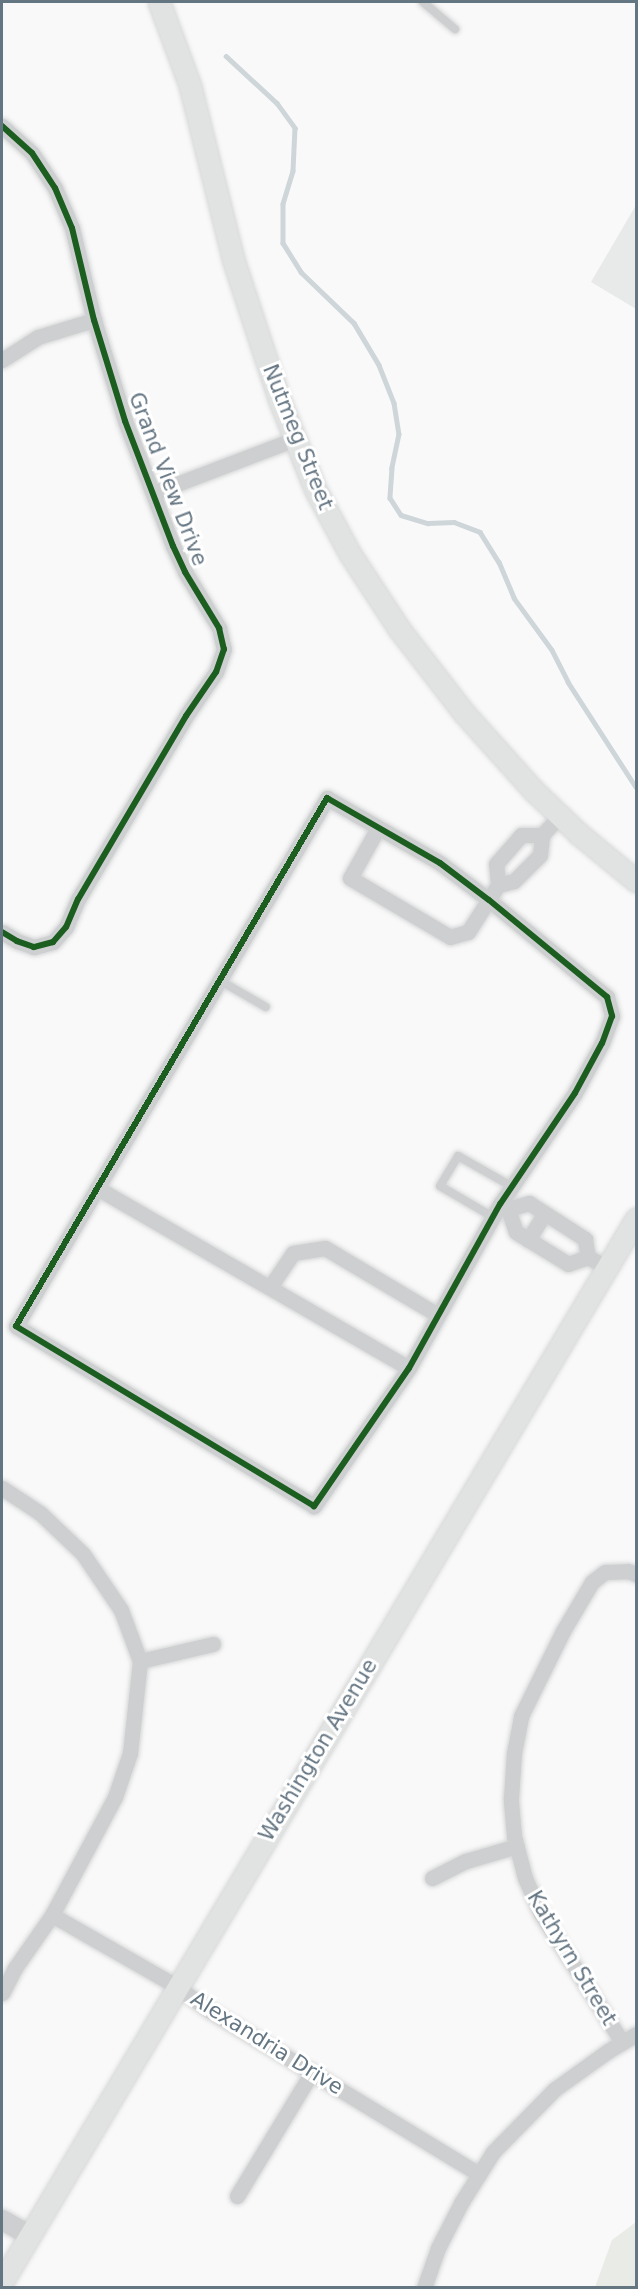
<!DOCTYPE html>
<style>
body{margin:0}
#map{position:relative;width:638px;height:2289px;overflow:hidden;background:#f9f9f9;font-family:"DejaVu Sans",sans-serif}
div>[style]{position:absolute}
[style*='--x']{left:calc(var(--x)*1px);top:calc(var(--y)*1px);width:calc(var(--w)*1px);rotate:calc(var(--a)*1deg)}
.built>*{inset:0;background:#e8e9e9}
.green>*{inset:0;background:#e8ebe6}
.stream>*{height:4.5px;margin:-2.25px;padding:0 2.25px;transform-origin:2.25px;border-radius:2.25px;background:#ced6d9}
.roads{filter:drop-shadow(0 0 2px #d5d6d7) drop-shadow(0 0 2px #d5d6d7)}
.service>*{height:8px;margin:-4px;padding:0 4px;transform-origin:4px;border-radius:4px;background:#cecfd0}
.minor>*{height:15px;margin:-7.5px;padding:0 7.5px;transform-origin:7.5px;border-radius:7.5px;background:#cecfd0}
.tertiary>*{height:20px;margin:-10px;padding:0 10px;transform-origin:10px;border-radius:10px;background:#cecfd0}
.secondary>*{height:21px;margin:-10.5px;padding:0 10.5px;transform-origin:10.5px;border-radius:10.5px;background:#e1e2e2}
.cycleway>*{height:6px;margin:-3px;padding:0 3px;transform-origin:3px;border-radius:3px;background:#1b5e20}
span{translate:-50% -50%;white-space:nowrap;text-align:center;line-height:1.15;-webkit-text-stroke:6px #fff;paint-order:stroke}
.street-label{font-size:21px;color:#657683}
.frame{position:absolute;inset:0;border:3px solid #657683;pointer-events:none}
</style>
<div id="map">
<div class="built">
<div style="clip-path:polygon(636px 205px,636px 309px,591px 282px)"></div>
</div>
<div class="green">
<div style="clip-path:polygon(636px 2222px,636px 2287px,595px 2287px,612px 2240px)"></div>
</div>
<div class="stream">
<div style="--x:226;--y:56;--w:69;--a:42.7"></div>
<div style="--x:277;--y:103;--w:31;--a:54"></div>
<div style="--x:295;--y:128;--w:43;--a:92.7"></div>
<div style="--x:293;--y:171;--w:34;--a:107"></div>
<div style="--x:283;--y:204;--w:39;--a:90"></div>
<div style="--x:283;--y:243;--w:34;--a:58"></div>
<div style="--x:301;--y:272;--w:74;--a:43.9"></div>
<div style="--x:354;--y:323;--w:49;--a:59.2"></div>
<div style="--x:379;--y:365;--w:41;--a:68.5"></div>
<div style="--x:394;--y:403;--w:31;--a:81"></div>
<div style="--x:399;--y:434;--w:35;--a:102"></div>
<div style="--x:392;--y:468;--w:30;--a:94"></div>
<div style="--x:390;--y:498;--w:20;--a:57"></div>
<div style="--x:401;--y:515;--w:28;--a:17"></div>
<div style="--x:428;--y:523;--w:26;--a:-2"></div>
<div style="--x:454;--y:522;--w:28;--a:21"></div>
<div style="--x:480;--y:532;--w:36;--a:58"></div>
<div style="--x:499;--y:562;--w:39;--a:67"></div>
<div style="--x:514;--y:598;--w:64;--a:53.8"></div>
<div style="--x:552;--y:650;--w:36;--a:63"></div>
<div style="--x:568;--y:682;--w:125;--a:57.1"></div>
</div>
<div class="roads">
<div class="service">
<div style="--x:423;--y:2;--w:42;--a:40.2"></div>
<div style="--x:219;--y:980;--w:54;--a:29.9"></div>
<div style="--x:493;--y:1217;--w:61;--a:-149.7"></div>
<div style="--x:440;--y:1186;--w:35;--a:-59"></div>
<div style="--x:458;--y:1156;--w:61;--a:29.5"></div>
</div>
<div class="minor">
<div style="--x:2;--y:126;--w:40;--a:42"></div>
<div style="--x:32;--y:153;--w:42;--a:56.7"></div>
<div style="--x:55;--y:188;--w:43;--a:67"></div>
<div style="--x:72;--y:228;--w:95;--a:76.6"></div>
<div style="--x:94;--y:320;--w:106;--a:72.9"></div>
<div style="--x:125;--y:421;--w:134;--a:69"></div>
<div style="--x:173;--y:546;--w:29;--a:65"></div>
<div style="--x:185;--y:572;--w:66;--a:58.7"></div>
<div style="--x:219;--y:628;--w:22;--a:77"></div>
<div style="--x:224;--y:649;--w:24;--a:109"></div>
<div style="--x:216;--y:672;--w:53;--a:124.3"></div>
<div style="--x:186;--y:716;--w:212;--a:120.5"></div>
<div style="--x:78;--y:899;--w:30;--a:113"></div>
<div style="--x:66;--y:927;--w:20;--a:131"></div>
<div style="--x:53;--y:942;--w:20;--a:165"></div>
<div style="--x:34;--y:947;--w:18;--a:-161"></div>
<div style="--x:17;--y:941;--w:17;--a:-149"></div>
<div style="--x:2;--y:360;--w:43;--a:-32.6"></div>
<div style="--x:38;--y:337;--w:59;--a:-16.9"></div>
<div style="--x:153;--y:493;--w:152;--a:-20.8"></div>
<div style="--x:327;--y:798;--w:130;--a:29.9"></div>
<div style="--x:440;--y:863;--w:61;--a:37.1"></div>
<div style="--x:489;--y:900;--w:153;--a:39.4"></div>
<div style="--x:607;--y:997;--w:20;--a:75"></div>
<div style="--x:612;--y:1016;--w:29;--a:110"></div>
<div style="--x:602;--y:1043;--w:57;--a:118.4"></div>
<div style="--x:575;--y:1093;--w:134;--a:124"></div>
<div style="--x:500;--y:1204;--w:188;--a:119"></div>
<div style="--x:409;--y:1368;--w:168;--a:124.5"></div>
<div style="--x:314;--y:1506;--w:348;--a:-148.9"></div>
<div style="--x:16;--y:1326;--w:613;--a:-59.5"></div>
<div style="--x:378;--y:828;--w:57;--a:119.2"></div>
<div style="--x:350;--y:878;--w:116;--a:30.5"></div>
<div style="--x:450;--y:937;--w:19;--a:-16"></div>
<div style="--x:468;--y:932;--w:56;--a:-57.4"></div>
<div style="--x:498;--y:885;--w:21;--a:-95"></div>
<div style="--x:496;--y:864;--w:38;--a:-49"></div>
<div style="--x:521;--y:835;--w:21;--a:0"></div>
<div style="--x:498;--y:885;--w:16;--a:-14"></div>
<div style="--x:514;--y:881;--w:37;--a:-45"></div>
<div style="--x:540;--y:855;--w:20;--a:-84"></div>
<div style="--x:542;--y:835;--w:26;--a:-47"></div>
<div style="--x:97;--y:1188;--w:360;--a:30"></div>
<div style="--x:500;--y:1204;--w:9;--a:32"></div>
<div style="--x:508;--y:1209;--w:24;--a:71"></div>
<div style="--x:516;--y:1232;--w:61;--a:31.6"></div>
<div style="--x:568;--y:1264;--w:21;--a:-19"></div>
<div style="--x:588;--y:1257;--w:23;--a:29"></div>
<div style="--x:508;--y:1209;--w:22;--a:-16"></div>
<div style="--x:529;--y:1203;--w:67;--a:32.7"></div>
<div style="--x:585;--y:1239;--w:18;--a:81"></div>
<div style="--x:528;--y:1240;--w:31;--a:-58"></div>
<div style="--x:270;--y:1287;--w:41;--a:-55.9"></div>
<div style="--x:293;--y:1253;--w:32;--a:-9"></div>
<div style="--x:325;--y:1248;--w:131;--a:30.7"></div>
<div style="--x:2;--y:1488;--w:45;--a:33.3"></div>
<div style="--x:40;--y:1513;--w:59;--a:43.6"></div>
<div style="--x:83;--y:1554;--w:68;--a:55.8"></div>
<div style="--x:121;--y:1610;--w:54;--a:69.6"></div>
<div style="--x:140;--y:1661;--w:93;--a:96.2"></div>
<div style="--x:130;--y:1753;--w:46;--a:108.8"></div>
<div style="--x:115;--y:1797;--w:134;--a:118.1"></div>
<div style="--x:52;--y:1915;--w:65;--a:124.9"></div>
<div style="--x:15;--y:1968;--w:28;--a:117"></div>
<div style="--x:140;--y:1661;--w:75;--a:-13.1"></div>
<div style="--x:432;--y:1878;--w:38;--a:-27"></div>
<div style="--x:466;--y:1861;--w:53;--a:-16.4"></div>
<div style="--x:52;--y:1915;--w:143;--a:29.8"></div>
<div style="--x:176;--y:1986;--w:41;--a:36"></div>
<div style="--x:209;--y:2010;--w:316;--a:31.3"></div>
<div style="--x:622;--y:2042;--w:151;--a:-122.3"></div>
<div style="--x:541;--y:1914;--w:39;--a:-114"></div>
<div style="--x:525;--y:1878;--w:43;--a:-104.7"></div>
<div style="--x:514;--y:1836;--w:38;--a:-95"></div>
<div style="--x:511;--y:1798;--w:45;--a:-86.2"></div>
<div style="--x:514;--y:1753;--w:38;--a:-79"></div>
<div style="--x:521;--y:1716;--w:95;--a:-63.7"></div>
<div style="--x:563;--y:1631;--w:57;--a:-59.4"></div>
<div style="--x:592;--y:1582;--w:16;--a:-38"></div>
<div style="--x:605;--y:1572;--w:23;--a:-2"></div>
<div style="--x:628;--y:1571;--w:9;--a:21"></div>
<div style="--x:237;--y:2196;--w:145;--a:-58.8"></div>
<div style="--x:424;--y:2288;--w:42;--a:-70.7"></div>
<div style="--x:438;--y:2248;--w:51;--a:-62.9"></div>
<div style="--x:461;--y:2203;--w:60;--a:-57.9"></div>
<div style="--x:493;--y:2152;--w:88;--a:-45.5"></div>
<div style="--x:555;--y:2089;--w:65;--a:-35.6"></div>
<div style="--x:608;--y:2051;--w:33;--a:-31"></div>
</div>
<div class="tertiary">
<div style="--x:2;--y:2220;--w:31;--a:29"></div>
</div>
<div class="secondary">
<div style="--x:159;--y:2;--w:90;--a:69.7"></div>
<div style="--x:190;--y:86;--w:178;--a:76"></div>
<div style="--x:233;--y:259;--w:147;--a:71.8"></div>
<div style="--x:279;--y:399;--w:97;--a:68.2"></div>
<div style="--x:315;--y:489;--w:74;--a:61.7"></div>
<div style="--x:350;--y:554;--w:90;--a:56.8"></div>
<div style="--x:399;--y:629;--w:106;--a:52.3"></div>
<div style="--x:464;--y:713;--w:105;--a:48.1"></div>
<div style="--x:534;--y:791;--w:62;--a:43.7"></div>
<div style="--x:579;--y:834;--w:74;--a:39.5"></div>
<div style="--x:2;--y:2282;--w:1238;--a:-59.19"></div>
</div>
</div>
<div class="cycleway">
<div style="--x:2;--y:126;--w:40;--a:42"></div>
<div style="--x:32;--y:153;--w:42;--a:56.7"></div>
<div style="--x:55;--y:188;--w:43;--a:67"></div>
<div style="--x:72;--y:228;--w:95;--a:76.6"></div>
<div style="--x:94;--y:320;--w:106;--a:72.9"></div>
<div style="--x:125;--y:421;--w:134;--a:69"></div>
<div style="--x:173;--y:546;--w:29;--a:65"></div>
<div style="--x:185;--y:572;--w:66;--a:58.7"></div>
<div style="--x:219;--y:628;--w:22;--a:77"></div>
<div style="--x:224;--y:649;--w:24;--a:109"></div>
<div style="--x:216;--y:672;--w:53;--a:124.3"></div>
<div style="--x:186;--y:716;--w:212;--a:120.5"></div>
<div style="--x:78;--y:899;--w:30;--a:113"></div>
<div style="--x:66;--y:927;--w:20;--a:131"></div>
<div style="--x:53;--y:942;--w:20;--a:165"></div>
<div style="--x:34;--y:947;--w:18;--a:-161"></div>
<div style="--x:17;--y:941;--w:17;--a:-149"></div>
<div style="--x:327;--y:798;--w:130;--a:29.9"></div>
<div style="--x:440;--y:863;--w:61;--a:37.1"></div>
<div style="--x:489;--y:900;--w:153;--a:39.4"></div>
<div style="--x:607;--y:997;--w:20;--a:75"></div>
<div style="--x:612;--y:1016;--w:29;--a:110"></div>
<div style="--x:602;--y:1043;--w:57;--a:118.4"></div>
<div style="--x:575;--y:1093;--w:134;--a:124"></div>
<div style="--x:500;--y:1204;--w:188;--a:119"></div>
<div style="--x:409;--y:1368;--w:168;--a:124.5"></div>
<div style="--x:314;--y:1506;--w:348;--a:-148.9"></div>
<div style="--x:16;--y:1326;--w:613;--a:-59.5"></div>
</div>
<div class="street-label">
<span style="left:298px;top:437px;rotate:68deg">Nutmeg Street</span>
<span style="left:168px;top:479px;rotate:69deg">Grand View Drive</span>
<span style="left:318px;top:1750px;rotate:-59deg">Washington Avenue</span>
<span style="left:572px;top:1958px;rotate:59deg">Kathyrn Street</span>
<span style="left:267px;top:2043px;rotate:32deg">Alexandria Drive</span>
</div>
<div class="frame"></div>
</div>
